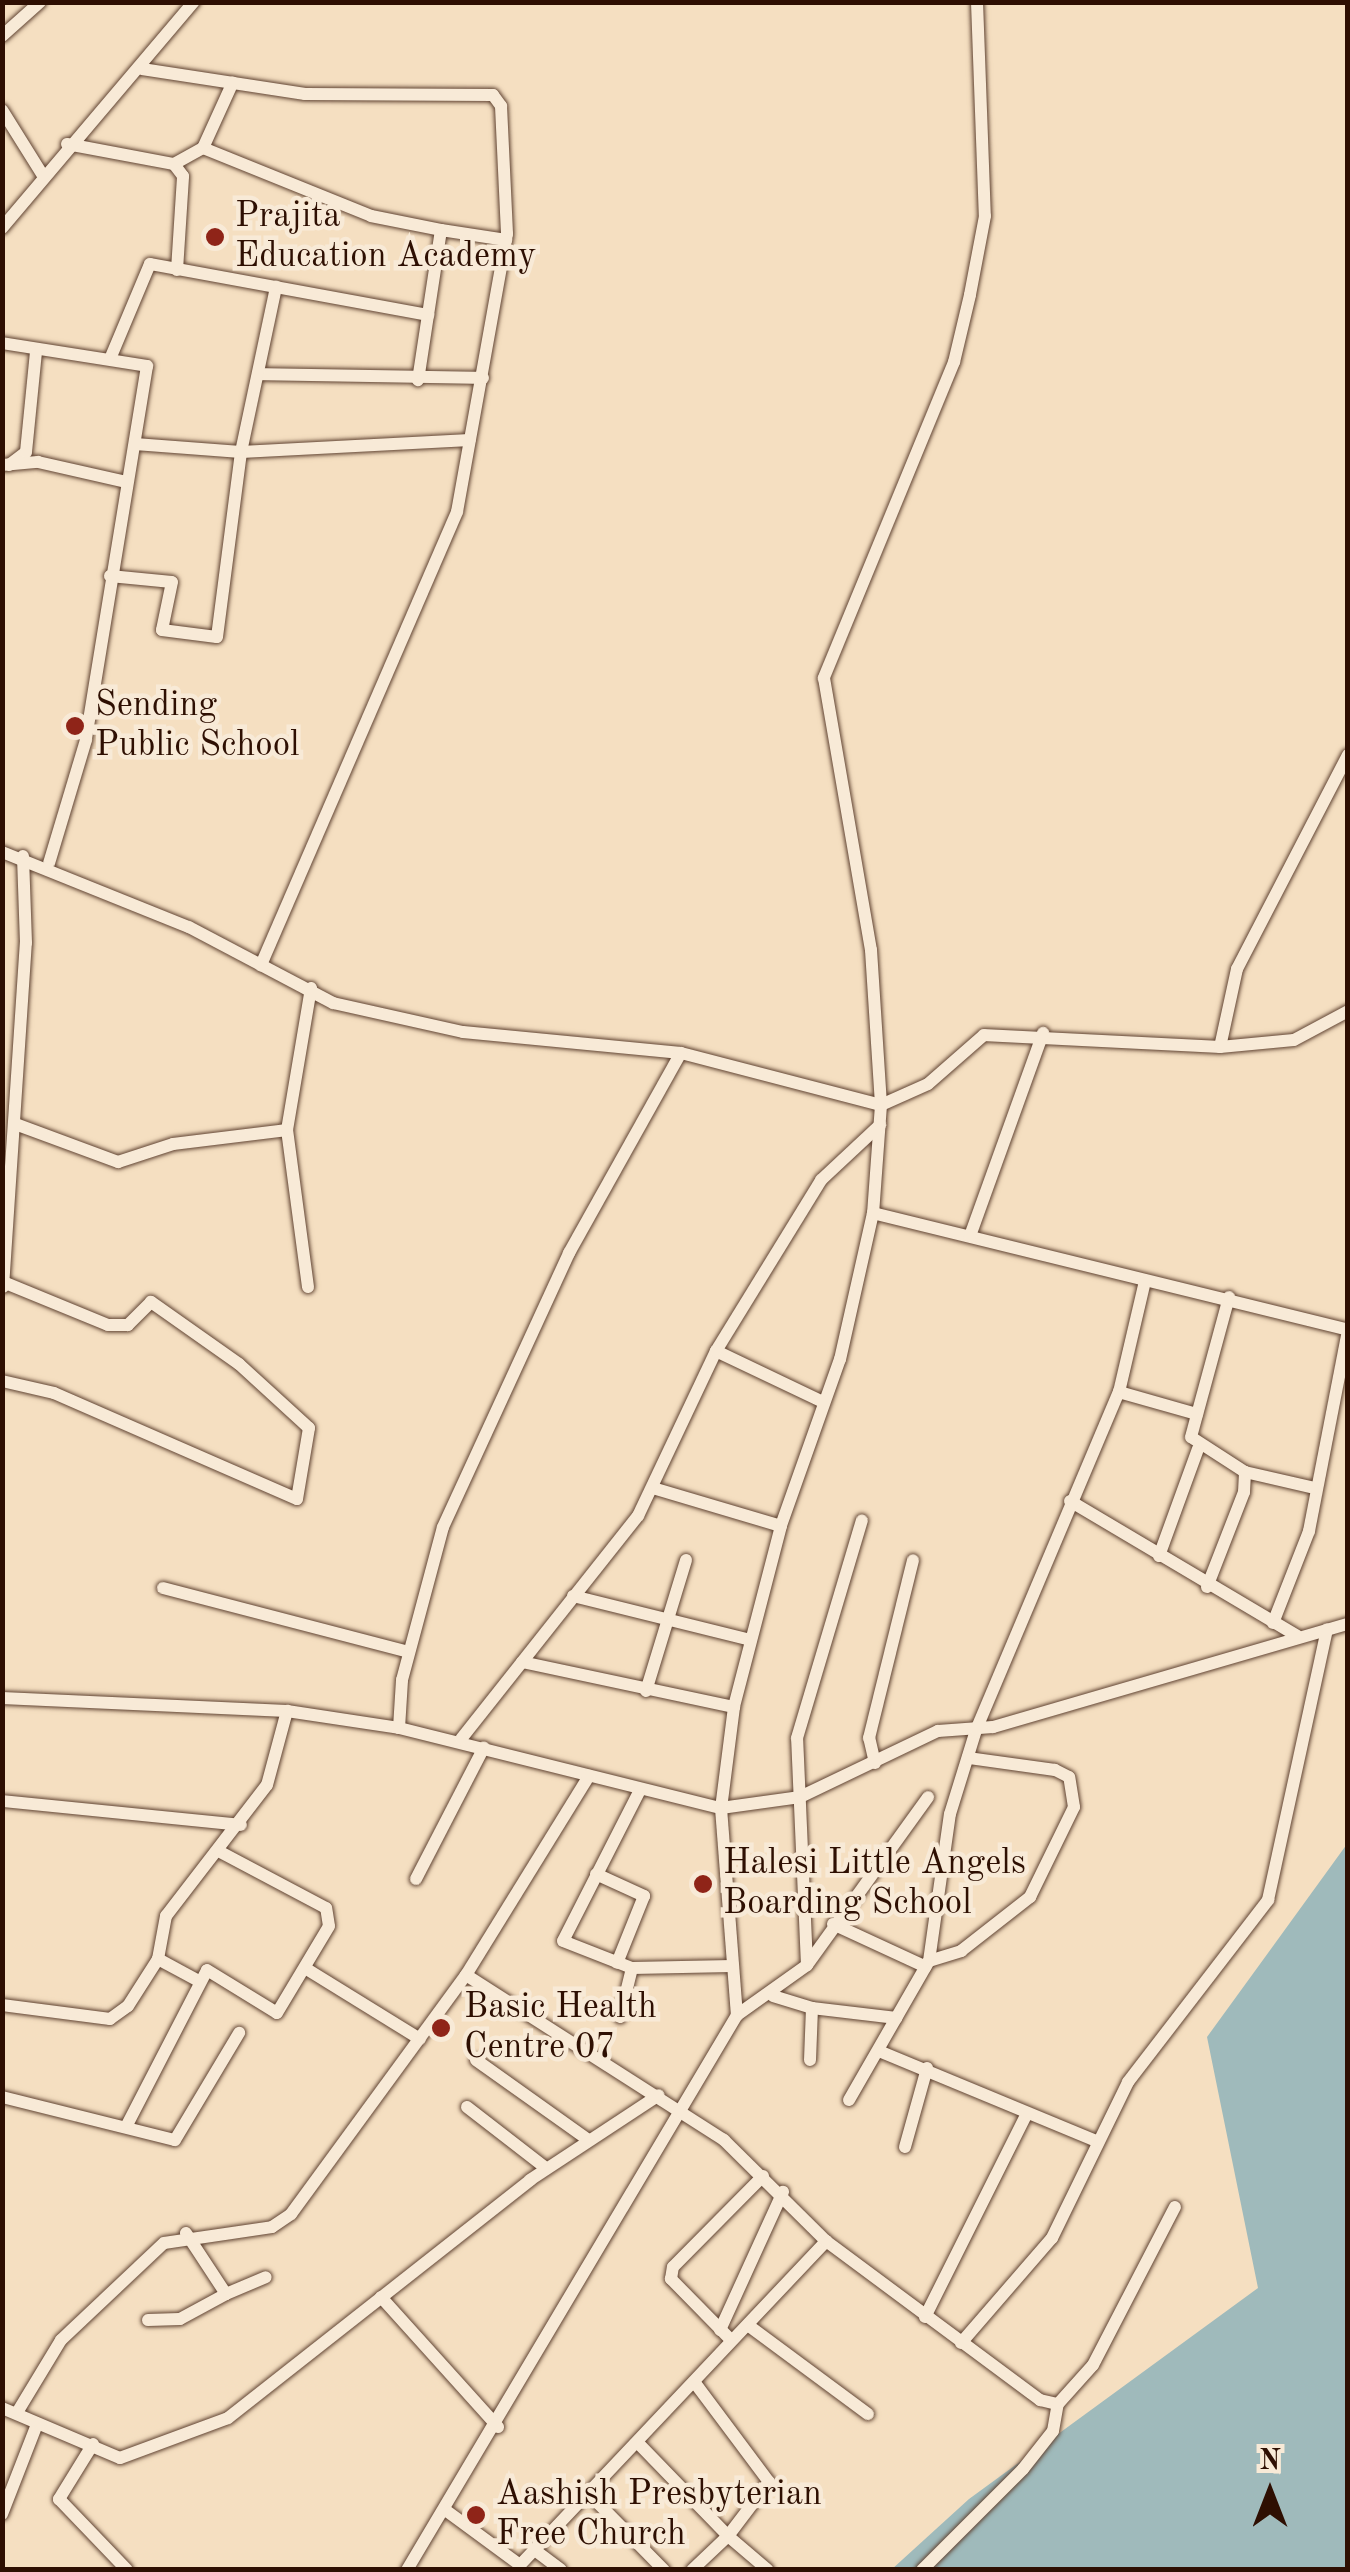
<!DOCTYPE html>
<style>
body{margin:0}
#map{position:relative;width:1350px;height:2572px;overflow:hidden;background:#f5dfc1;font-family:"Old Standard TT",serif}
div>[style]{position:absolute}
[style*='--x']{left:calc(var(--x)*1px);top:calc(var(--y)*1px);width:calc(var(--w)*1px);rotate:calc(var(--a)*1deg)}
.water>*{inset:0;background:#9fbabb}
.roads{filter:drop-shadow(0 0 2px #604332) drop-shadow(0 0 2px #604332)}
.minor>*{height:12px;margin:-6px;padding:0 6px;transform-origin:6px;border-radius:6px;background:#f8ead7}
.dots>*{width:28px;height:28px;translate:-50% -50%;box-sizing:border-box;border:5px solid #f8ead7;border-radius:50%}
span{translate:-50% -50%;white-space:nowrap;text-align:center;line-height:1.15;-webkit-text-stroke:9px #f8ead7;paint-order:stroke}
.poi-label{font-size:35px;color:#2e0f02}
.left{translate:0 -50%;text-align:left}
.frame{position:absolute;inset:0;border:5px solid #2e0f02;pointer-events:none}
.north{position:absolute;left:1220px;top:2442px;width:100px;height:100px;-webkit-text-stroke:8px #f8ead7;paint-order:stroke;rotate:0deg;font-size:28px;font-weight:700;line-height:40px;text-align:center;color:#2e0f02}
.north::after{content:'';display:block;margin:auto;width:35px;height:45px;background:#2e0f02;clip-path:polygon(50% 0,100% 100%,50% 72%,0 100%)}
</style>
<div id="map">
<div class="water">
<div style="clip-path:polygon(1347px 1844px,1347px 2569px,891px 2570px,969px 2499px,1258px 2288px,1207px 2037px)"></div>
</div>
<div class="roads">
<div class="minor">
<div style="--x:977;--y:2;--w:214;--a:87.9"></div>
<div style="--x:985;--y:216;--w:80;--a:100.8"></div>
<div style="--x:970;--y:295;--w:69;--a:103.4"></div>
<div style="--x:954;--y:362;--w:342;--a:112.4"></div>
<div style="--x:824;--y:678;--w:276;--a:80.2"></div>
<div style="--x:871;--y:950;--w:155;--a:86.3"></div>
<div style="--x:881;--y:1105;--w:108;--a:94.2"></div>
<div style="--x:873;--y:1213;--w:150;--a:102.7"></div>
<div style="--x:840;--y:1359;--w:177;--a:109.5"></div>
<div style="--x:781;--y:1526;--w:187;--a:104.6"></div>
<div style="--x:734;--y:1707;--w:102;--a:97.3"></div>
<div style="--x:721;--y:1808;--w:80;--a:-7.9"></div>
<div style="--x:800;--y:1797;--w:153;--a:-25.6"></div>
<div style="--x:938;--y:1731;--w:55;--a:-4.2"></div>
<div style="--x:993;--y:1727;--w:370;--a:-16.2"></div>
<div style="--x:2;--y:36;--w:51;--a:-41.8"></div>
<div style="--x:142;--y:69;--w:165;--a:8.7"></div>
<div style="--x:305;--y:94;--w:188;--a:0.3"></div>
<div style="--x:493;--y:95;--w:14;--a:54"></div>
<div style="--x:501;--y:106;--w:128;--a:87.3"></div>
<div style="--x:507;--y:234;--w:282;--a:100.2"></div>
<div style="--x:457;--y:512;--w:494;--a:113.4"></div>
<div style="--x:2;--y:110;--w:75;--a:58"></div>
<div style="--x:67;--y:144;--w:109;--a:10.6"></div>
<div style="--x:203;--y:148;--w:181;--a:22"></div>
<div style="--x:371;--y:216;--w:71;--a:11.3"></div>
<div style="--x:441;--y:230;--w:152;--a:98.7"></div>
<div style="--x:2;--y:228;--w:297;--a:-49.7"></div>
<div style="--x:441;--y:230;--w:66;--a:8.7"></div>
<div style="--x:177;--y:270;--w:94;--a:-86.3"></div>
<div style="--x:183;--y:176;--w:15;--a:-127"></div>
<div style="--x:174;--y:164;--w:33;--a:-29"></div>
<div style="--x:203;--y:148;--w:72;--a:-65.6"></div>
<div style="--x:2;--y:343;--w:147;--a:9"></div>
<div style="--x:147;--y:366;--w:379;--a:99.3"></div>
<div style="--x:86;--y:740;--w:128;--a:106.7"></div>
<div style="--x:110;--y:359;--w:103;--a:-67.2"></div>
<div style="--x:150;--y:264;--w:283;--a:10.4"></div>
<div style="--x:258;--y:374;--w:225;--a:1"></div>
<div style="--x:135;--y:444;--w:106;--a:4.3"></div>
<div style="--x:241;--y:452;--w:229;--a:-3"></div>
<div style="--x:2;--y:465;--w:36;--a:-5"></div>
<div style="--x:38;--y:462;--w:90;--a:12.8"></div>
<div style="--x:9;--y:465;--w:21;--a:-37"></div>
<div style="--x:26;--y:452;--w:101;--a:-84.3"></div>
<div style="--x:110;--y:576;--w:62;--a:5.5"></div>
<div style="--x:172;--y:582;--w:49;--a:101.8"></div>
<div style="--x:162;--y:630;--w:55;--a:7.3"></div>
<div style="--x:217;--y:637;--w:187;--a:-82.6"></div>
<div style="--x:241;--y:452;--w:169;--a:-78"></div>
<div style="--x:2;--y:852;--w:201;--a:21.9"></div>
<div style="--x:189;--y:927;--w:163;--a:27.8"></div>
<div style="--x:333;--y:1003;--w:133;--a:12.6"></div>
<div style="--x:463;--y:1032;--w:219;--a:5.5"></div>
<div style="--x:681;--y:1053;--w:207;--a:14.6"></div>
<div style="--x:881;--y:1105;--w:51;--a:-24.1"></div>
<div style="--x:928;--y:1084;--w:74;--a:-41.2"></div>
<div style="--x:984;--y:1035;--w:236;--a:2.9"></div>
<div style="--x:1220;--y:1047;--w:80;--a:-77.7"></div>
<div style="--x:1237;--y:969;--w:241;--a:-62.6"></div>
<div style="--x:1220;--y:1047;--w:74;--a:-5.4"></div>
<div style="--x:1294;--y:1040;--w:61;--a:-28.2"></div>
<div style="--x:18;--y:1125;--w:107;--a:20.3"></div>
<div style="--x:118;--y:1162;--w:58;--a:-18.1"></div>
<div style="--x:173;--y:1144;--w:115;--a:-7"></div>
<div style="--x:873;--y:1213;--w:489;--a:13.8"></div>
<div style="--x:970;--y:1236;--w:216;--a:-70.2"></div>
<div style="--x:3;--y:1287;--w:345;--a:-86.2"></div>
<div style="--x:26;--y:943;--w:87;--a:-92"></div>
<div style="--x:308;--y:1287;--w:158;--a:-97.6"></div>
<div style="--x:287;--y:1130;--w:144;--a:-80.4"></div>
<div style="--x:716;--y:1351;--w:116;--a:25.5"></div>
<div style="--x:2;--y:1381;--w:53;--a:13"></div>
<div style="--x:54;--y:1393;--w:265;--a:23.6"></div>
<div style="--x:297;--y:1499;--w:72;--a:-80.4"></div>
<div style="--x:309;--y:1428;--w:95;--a:-137.6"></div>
<div style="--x:239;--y:1364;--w:108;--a:-144.8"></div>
<div style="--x:151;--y:1302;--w:33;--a:135"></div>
<div style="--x:128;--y:1325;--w:20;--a:180"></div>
<div style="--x:108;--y:1325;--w:113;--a:-157.7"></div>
<div style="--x:1119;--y:1392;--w:81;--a:15.8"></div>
<div style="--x:1245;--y:1472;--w:72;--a:12.9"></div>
<div style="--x:656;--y:1489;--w:130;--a:16.5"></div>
<div style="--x:1070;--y:1501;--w:264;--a:30.7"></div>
<div style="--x:1159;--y:1556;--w:114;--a:-70"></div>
<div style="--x:1207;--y:1587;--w:102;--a:-68.7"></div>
<div style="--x:1244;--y:1492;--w:20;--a:-87"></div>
<div style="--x:1245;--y:1472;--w:64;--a:-147.1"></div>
<div style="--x:1191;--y:1437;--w:145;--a:-74.8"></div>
<div style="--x:163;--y:1588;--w:254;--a:14.6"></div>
<div style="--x:573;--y:1596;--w:183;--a:13.9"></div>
<div style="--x:1273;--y:1623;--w:99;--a:-68.6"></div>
<div style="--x:1309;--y:1531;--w:204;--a:-79"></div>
<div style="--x:522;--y:1662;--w:217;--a:12"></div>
<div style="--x:646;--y:1691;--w:137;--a:-73"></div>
<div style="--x:2;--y:1698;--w:285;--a:2.6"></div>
<div style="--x:287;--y:1711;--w:113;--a:8.6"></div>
<div style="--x:399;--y:1728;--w:332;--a:14"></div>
<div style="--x:721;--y:1808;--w:208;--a:85.6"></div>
<div style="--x:737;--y:2015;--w:646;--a:120.74"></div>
<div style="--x:399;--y:1728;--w:48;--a:-86.4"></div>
<div style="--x:402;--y:1680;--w:158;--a:-75"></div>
<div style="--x:443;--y:1527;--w:302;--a:-65.3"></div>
<div style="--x:569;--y:1253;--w:229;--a:-60.8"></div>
<div style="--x:461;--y:1739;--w:285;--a:-51.6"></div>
<div style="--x:638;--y:1516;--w:183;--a:-64.7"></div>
<div style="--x:716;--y:1351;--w:201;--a:-58.4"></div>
<div style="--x:821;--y:1180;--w:81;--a:-43"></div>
<div style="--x:875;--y:1763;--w:26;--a:-103"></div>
<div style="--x:869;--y:1738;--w:183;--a:-76.1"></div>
<div style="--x:640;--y:1790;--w:169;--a:117"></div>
<div style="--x:563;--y:1941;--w:74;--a:21.4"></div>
<div style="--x:632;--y:1968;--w:100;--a:-1.1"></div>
<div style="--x:2;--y:1801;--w:240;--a:5.7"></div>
<div style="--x:596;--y:1874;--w:53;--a:24.6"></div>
<div style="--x:644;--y:1896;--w:72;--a:111.9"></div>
<div style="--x:416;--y:1879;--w:148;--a:-62.7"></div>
<div style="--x:833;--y:1924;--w:102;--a:24.8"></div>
<div style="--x:158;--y:1959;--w:44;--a:28.3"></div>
<div style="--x:929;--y:1961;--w:34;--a:-17"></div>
<div style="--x:961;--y:1951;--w:88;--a:-38"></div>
<div style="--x:1030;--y:1897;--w:100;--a:-63.9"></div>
<div style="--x:1074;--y:1807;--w:30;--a:-99"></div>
<div style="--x:1069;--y:1777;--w:16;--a:-153"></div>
<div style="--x:1055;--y:1770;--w:88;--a:-172.1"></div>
<div style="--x:807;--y:1965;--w:227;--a:-92.5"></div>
<div style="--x:797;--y:1738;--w:227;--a:-73.4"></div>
<div style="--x:305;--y:1968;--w:135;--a:31.7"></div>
<div style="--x:773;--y:1996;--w:41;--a:17.1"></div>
<div style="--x:812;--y:2008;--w:52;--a:92.2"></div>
<div style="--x:2;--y:2005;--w:109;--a:7.4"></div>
<div style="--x:110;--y:2019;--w:22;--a:-36"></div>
<div style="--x:128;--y:2006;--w:56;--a:-57.4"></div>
<div style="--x:158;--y:1959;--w:44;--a:-79.5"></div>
<div style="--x:166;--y:1916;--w:165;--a:-52.4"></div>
<div style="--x:267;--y:1785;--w:77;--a:-74.9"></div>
<div style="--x:812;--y:2008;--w:85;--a:6.8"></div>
<div style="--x:737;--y:2015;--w:86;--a:-35.5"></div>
<div style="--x:807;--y:1965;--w:207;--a:-54.2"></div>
<div style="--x:620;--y:2017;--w:50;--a:-76.2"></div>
<div style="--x:879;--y:2051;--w:233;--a:22.5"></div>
<div style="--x:476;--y:2060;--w:136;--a:35.4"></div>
<div style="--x:2;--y:2097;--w:178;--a:14"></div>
<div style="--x:175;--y:2140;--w:125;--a:-59.1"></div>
<div style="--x:849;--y:2100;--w:160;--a:-60.1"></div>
<div style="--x:929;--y:1961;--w:148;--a:-81.9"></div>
<div style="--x:950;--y:1814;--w:88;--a:-72.8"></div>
<div style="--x:976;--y:1730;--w:367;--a:-67.1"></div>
<div style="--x:1119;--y:1392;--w:114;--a:-76.8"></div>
<div style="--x:467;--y:2107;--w:100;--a:37.7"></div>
<div style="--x:127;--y:2125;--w:174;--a:-62.7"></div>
<div style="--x:207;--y:1970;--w:82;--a:31.6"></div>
<div style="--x:277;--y:2013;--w:101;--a:-59.1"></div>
<div style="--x:329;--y:1926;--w:18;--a:-99"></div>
<div style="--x:326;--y:1908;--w:118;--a:-152.1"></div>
<div style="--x:905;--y:2147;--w:82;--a:-74.4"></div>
<div style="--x:826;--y:2241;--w:267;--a:36.6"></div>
<div style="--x:1040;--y:2400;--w:18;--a:13"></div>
<div style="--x:1058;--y:2404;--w:52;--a:-48.1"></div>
<div style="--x:1093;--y:2365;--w:178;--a:-62.6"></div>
<div style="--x:226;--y:2294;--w:43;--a:-23"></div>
<div style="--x:381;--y:2297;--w:175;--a:48"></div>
<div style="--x:925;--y:2317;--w:228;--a:-63.4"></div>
<div style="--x:148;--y:2320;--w:32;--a:-2"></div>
<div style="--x:180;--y:2319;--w:52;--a:-28.5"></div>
<div style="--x:226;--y:2294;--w:73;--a:-123.3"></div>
<div style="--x:749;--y:2326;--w:148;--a:36.5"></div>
<div style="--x:720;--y:2330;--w:152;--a:-65.5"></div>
<div style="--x:731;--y:2340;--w:86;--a:-134.5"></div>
<div style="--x:671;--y:2279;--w:12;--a:-81"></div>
<div style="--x:673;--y:2267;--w:128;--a:-45.3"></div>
<div style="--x:961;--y:2343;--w:139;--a:-49.1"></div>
<div style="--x:1052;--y:2238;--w:174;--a:-64"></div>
<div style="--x:1128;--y:2082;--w:230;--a:-52.4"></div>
<div style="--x:1268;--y:1900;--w:277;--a:-77.7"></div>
<div style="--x:2;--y:2408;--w:128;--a:23"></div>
<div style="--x:120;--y:2458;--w:115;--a:-20.3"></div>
<div style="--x:228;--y:2418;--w:385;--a:-38.2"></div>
<div style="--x:530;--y:2180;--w:154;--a:-33.4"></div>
<div style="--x:18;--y:2411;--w:83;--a:-58.8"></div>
<div style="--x:61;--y:2340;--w:141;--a:-43.3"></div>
<div style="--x:164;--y:2243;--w:109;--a:-8.4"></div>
<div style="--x:272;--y:2227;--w:23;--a:-34"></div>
<div style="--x:291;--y:2214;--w:296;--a:-53.8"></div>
<div style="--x:466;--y:1975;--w:234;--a:-58.3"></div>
<div style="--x:638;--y:2443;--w:129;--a:45.9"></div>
<div style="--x:728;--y:2536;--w:68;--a:-52.8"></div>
<div style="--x:769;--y:2482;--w:124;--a:-126.8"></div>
<div style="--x:93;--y:2444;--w:65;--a:121.7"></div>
<div style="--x:59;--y:2499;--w:98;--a:46.2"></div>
<div style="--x:589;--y:2494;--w:107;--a:45.4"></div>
<div style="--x:444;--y:2509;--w:94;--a:36.4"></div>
<div style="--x:520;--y:2565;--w:446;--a:-46.6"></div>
<div style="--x:826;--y:2241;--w:144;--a:-135.3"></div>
<div style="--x:724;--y:2140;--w:306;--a:-147.4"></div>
<div style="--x:2;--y:2514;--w:97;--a:-68.7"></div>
<div style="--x:536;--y:2551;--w:31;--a:37"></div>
<div style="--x:692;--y:2570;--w:50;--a:-43.4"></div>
<div style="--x:728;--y:2536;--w:52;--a:40.4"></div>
<div style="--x:922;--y:2570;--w:143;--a:-45"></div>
<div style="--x:1023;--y:2469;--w:48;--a:-51.7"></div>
<div style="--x:1053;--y:2431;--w:27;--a:-80"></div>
</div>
</div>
<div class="dots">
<div style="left:215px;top:237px;background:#8f2418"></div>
<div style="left:75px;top:726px;background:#8f2418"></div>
<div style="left:703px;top:1884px;background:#8f2418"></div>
<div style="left:441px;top:2028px;background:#8f2418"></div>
<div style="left:476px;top:2515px;background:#8f2418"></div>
</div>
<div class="poi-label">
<span class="left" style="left:235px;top:237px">Prajita<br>Education Academy</span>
<span class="left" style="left:95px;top:726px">Sending<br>Public School</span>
<span class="left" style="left:723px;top:1884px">Halesi Little Angels<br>Boarding School</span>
<span class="left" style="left:464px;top:2028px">Basic Health<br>Centre 07</span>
<span class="left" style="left:496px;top:2515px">Aashish Presbyterian<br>Free Church</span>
</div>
<div class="frame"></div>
<div class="north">N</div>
</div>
